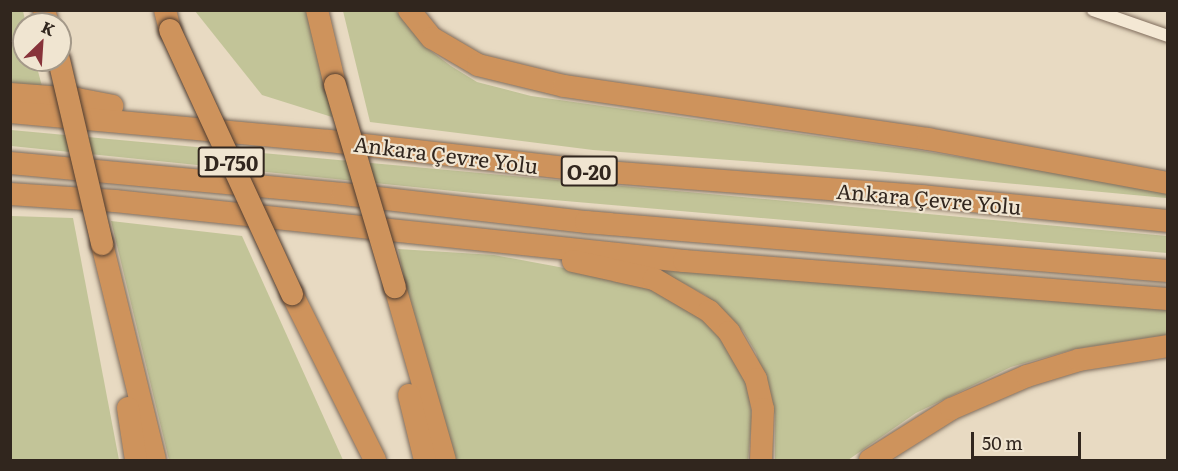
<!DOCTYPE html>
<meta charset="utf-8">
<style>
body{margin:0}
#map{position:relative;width:1178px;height:471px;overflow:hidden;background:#e8dac2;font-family:Literata,serif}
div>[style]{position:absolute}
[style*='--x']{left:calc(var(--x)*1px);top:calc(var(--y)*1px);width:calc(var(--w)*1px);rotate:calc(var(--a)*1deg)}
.green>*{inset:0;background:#c2c498}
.roads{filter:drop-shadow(0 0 2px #7f6c5c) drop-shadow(0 0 2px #7f6c5c)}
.street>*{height:12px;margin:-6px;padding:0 6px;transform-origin:6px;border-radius:6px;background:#f4e8d4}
.highway>*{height:22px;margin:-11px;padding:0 11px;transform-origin:11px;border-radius:11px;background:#ce935c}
.bridges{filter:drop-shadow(0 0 2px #4e3b2f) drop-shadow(0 0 2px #4e3b2f)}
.highway-bridge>*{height:22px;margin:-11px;padding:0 11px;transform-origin:11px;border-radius:11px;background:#ce935c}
span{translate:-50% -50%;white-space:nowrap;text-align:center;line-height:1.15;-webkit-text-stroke:4.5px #f0e5d1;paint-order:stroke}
.shield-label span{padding:2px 4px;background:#f0e5d1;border:2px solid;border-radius:4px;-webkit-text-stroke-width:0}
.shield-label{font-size:20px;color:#31261e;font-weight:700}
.street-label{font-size:21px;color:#31261e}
.frame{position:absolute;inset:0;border:12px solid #31261e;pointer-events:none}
.north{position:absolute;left:12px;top:12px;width:60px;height:60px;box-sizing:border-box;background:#f0e5d1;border:2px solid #a49989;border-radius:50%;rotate:25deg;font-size:16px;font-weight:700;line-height:24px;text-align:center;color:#31261e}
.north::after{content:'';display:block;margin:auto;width:21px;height:27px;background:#87333a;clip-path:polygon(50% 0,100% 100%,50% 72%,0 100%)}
.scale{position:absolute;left:971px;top:432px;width:110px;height:27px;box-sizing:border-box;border:3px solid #31261e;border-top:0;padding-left:8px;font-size:18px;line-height:21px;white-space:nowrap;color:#31261e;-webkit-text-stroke:4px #f0e5d1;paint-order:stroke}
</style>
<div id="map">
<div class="green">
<div style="clip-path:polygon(10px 11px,23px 11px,26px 24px,24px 60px,35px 60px,43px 90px,11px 87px)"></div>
<div style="clip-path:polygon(195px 11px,309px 11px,332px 117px,262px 95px)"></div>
<div style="clip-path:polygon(343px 11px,396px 11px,424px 46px,451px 66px,477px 82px,531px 96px,923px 151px,1167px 191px,1166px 198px,865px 170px,593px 150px,370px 122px)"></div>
<div style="clip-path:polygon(11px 130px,1167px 236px,1167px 253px,473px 193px,11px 146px)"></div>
<div style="clip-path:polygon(11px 216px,73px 218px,119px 460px,11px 460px)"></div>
<div style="clip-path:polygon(111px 221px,242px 236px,343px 460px,169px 460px)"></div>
<div style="clip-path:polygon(398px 249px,494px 255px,559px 267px,627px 281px,685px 302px,720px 334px,748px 386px,752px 418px,748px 460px,454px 460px,414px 323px)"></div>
<div style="clip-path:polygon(659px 270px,1167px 308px,1167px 335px,1075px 349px,1011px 367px,916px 413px,848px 460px,775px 460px,775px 415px,756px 353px,743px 331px,705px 295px)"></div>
</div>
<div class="roads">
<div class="street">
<div style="--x:1093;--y:10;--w:79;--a:19.1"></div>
</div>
<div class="highway">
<div style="--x:44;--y:10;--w:15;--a:74"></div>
<div style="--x:165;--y:10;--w:21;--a:76"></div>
<div style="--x:317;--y:10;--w:77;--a:76.5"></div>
<div style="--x:409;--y:10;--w:36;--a:51"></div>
<div style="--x:432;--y:38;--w:53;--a:30.4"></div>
<div style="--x:478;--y:65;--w:89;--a:13.7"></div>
<div style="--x:564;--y:86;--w:368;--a:8.3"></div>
<div style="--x:928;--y:139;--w:244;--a:10.4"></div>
<div style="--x:10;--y:94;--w:67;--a:4.3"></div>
<div style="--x:77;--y:99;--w:36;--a:11"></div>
<div style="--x:10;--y:112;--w:320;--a:5.2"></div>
<div style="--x:329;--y:141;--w:267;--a:6.5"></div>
<div style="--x:594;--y:171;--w:329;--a:4.4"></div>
<div style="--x:922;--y:196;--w:247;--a:5.8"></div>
<div style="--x:10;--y:163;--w:334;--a:5.3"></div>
<div style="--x:343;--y:194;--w:245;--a:6.6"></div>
<div style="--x:586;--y:222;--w:584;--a:4.81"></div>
<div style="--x:10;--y:194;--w:105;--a:3.8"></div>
<div style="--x:115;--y:201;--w:572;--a:6.02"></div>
<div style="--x:684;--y:261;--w:485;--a:4.5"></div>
<div style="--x:102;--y:244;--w:222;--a:76.2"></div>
<div style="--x:573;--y:261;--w:83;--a:12.5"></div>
<div style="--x:654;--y:279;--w:64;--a:30.2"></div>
<div style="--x:709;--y:311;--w:29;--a:46"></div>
<div style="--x:729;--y:332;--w:54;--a:60.1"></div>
<div style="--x:756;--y:379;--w:31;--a:77"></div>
<div style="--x:763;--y:409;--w:51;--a:92.2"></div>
<div style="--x:395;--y:287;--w:180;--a:73.9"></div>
<div style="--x:292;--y:294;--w:186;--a:63.4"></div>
<div style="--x:409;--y:395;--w:67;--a:76.2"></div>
<div style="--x:128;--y:408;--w:53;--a:81.3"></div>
<div style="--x:870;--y:460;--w:96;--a:-32.2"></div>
<div style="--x:951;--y:409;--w:83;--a:-23.5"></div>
<div style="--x:1027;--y:376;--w:54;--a:-17.1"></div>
<div style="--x:1079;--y:360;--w:90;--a:-8.9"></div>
</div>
</div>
<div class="bridges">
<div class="highway-bridge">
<div style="--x:170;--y:30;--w:291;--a:65.2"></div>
<div style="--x:59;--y:60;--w:189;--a:76.8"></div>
<div style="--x:335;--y:85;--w:211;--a:73.5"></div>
</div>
</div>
<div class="shield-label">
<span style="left:231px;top:162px">D-750</span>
<span style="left:589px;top:171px">O-20</span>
</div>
<div class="street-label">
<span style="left:446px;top:154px;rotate:7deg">Ankara Çevre Yolu</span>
<span style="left:929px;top:198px;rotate:5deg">Ankara Çevre Yolu</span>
</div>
<div class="frame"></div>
<div class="north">K</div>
<div class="scale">50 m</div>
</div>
